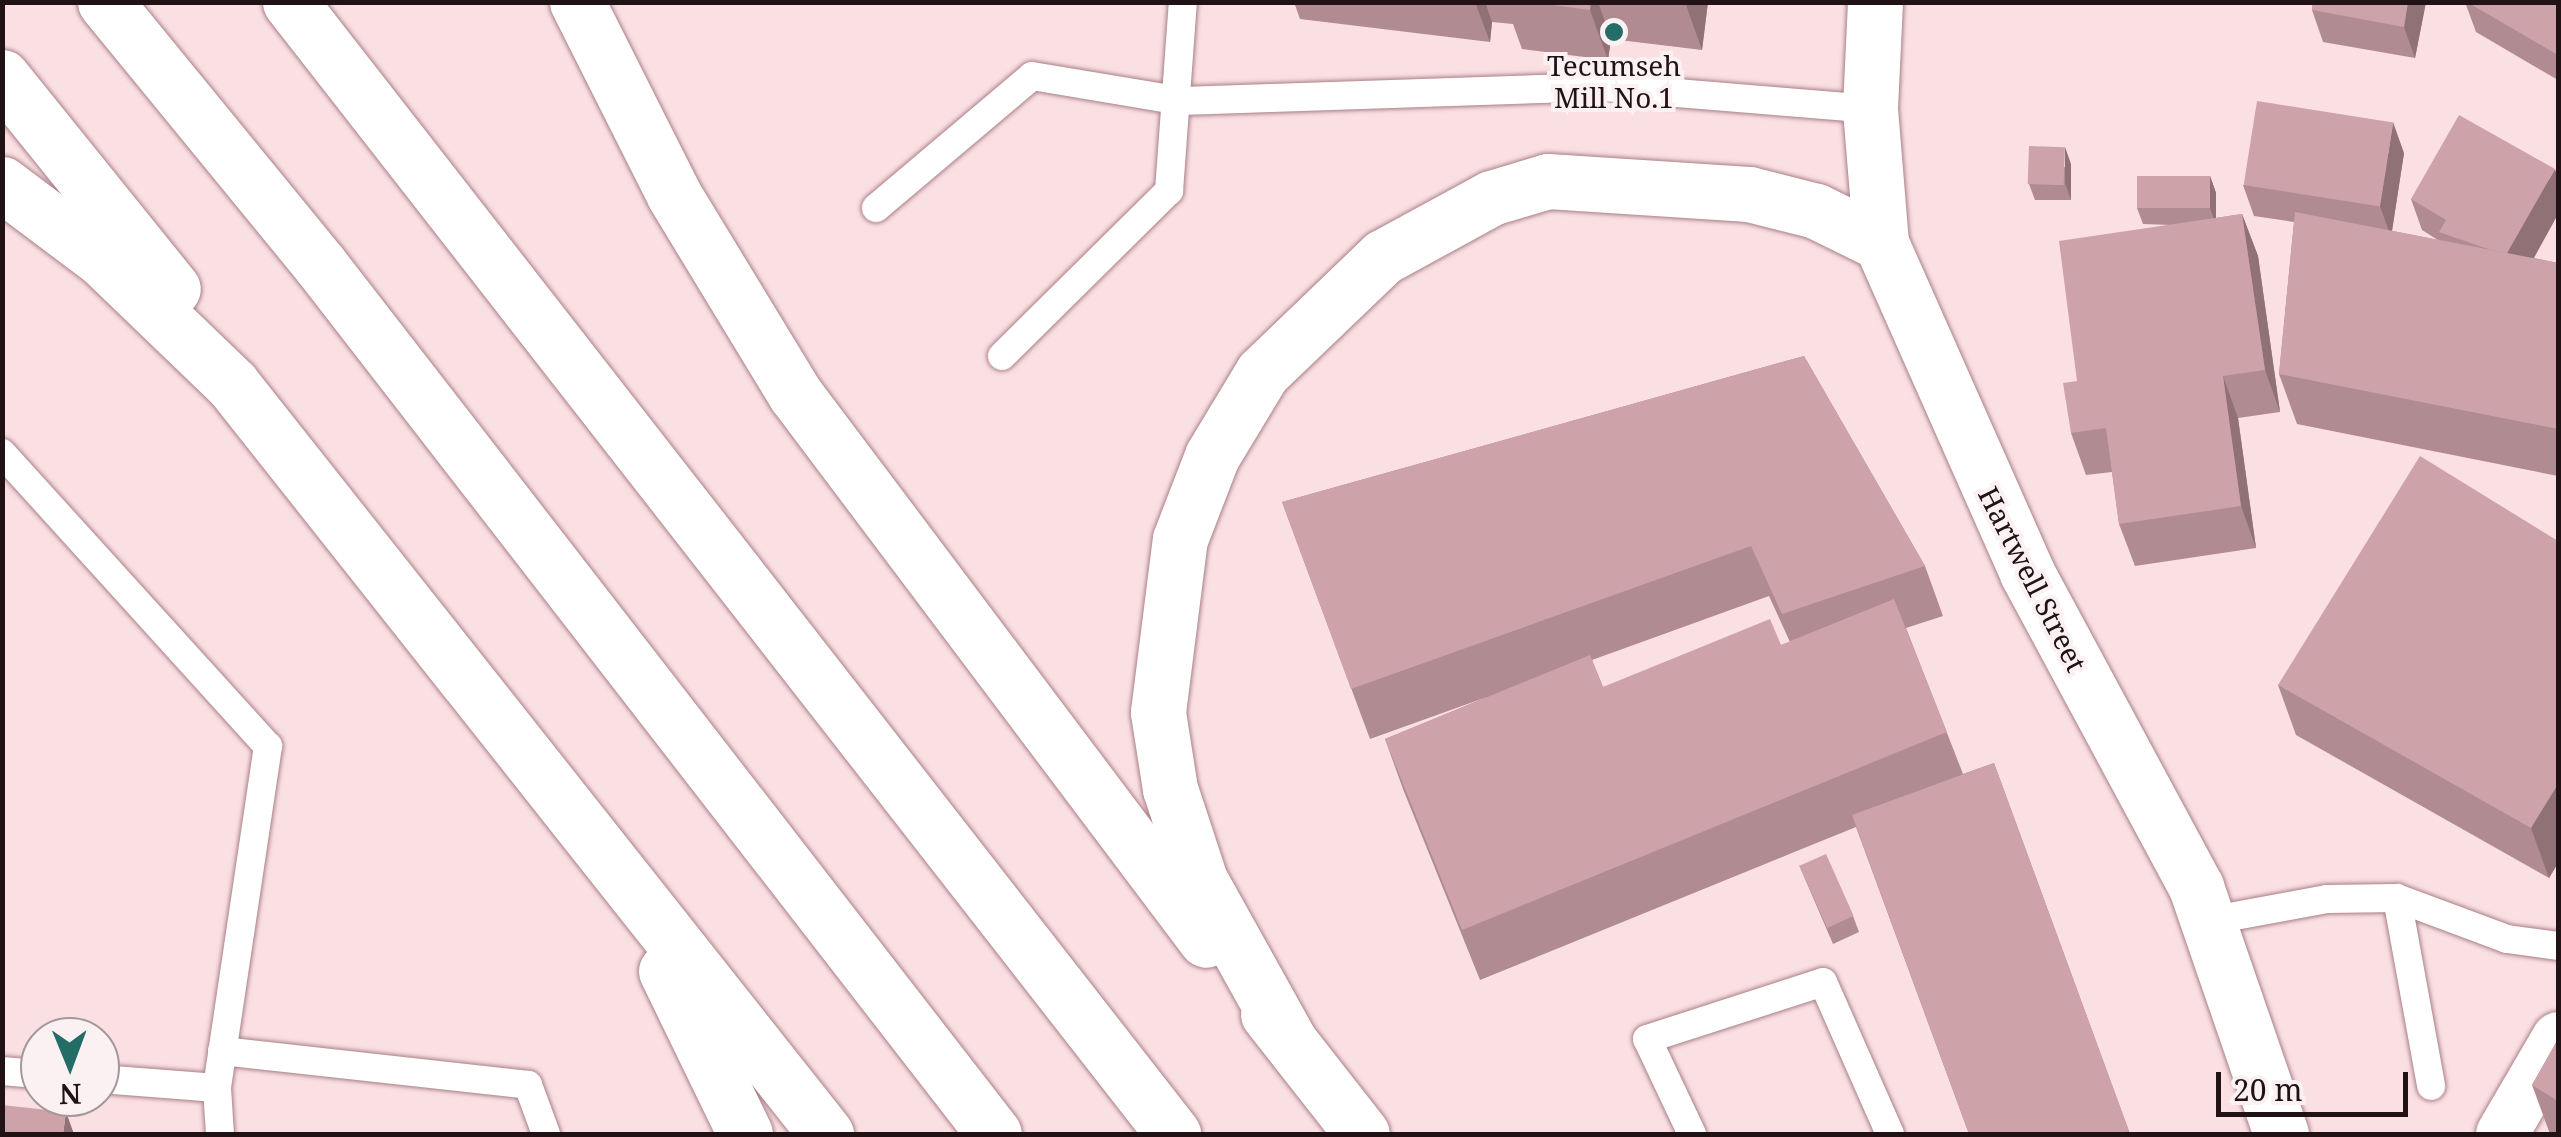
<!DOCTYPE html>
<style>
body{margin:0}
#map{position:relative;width:2561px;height:1137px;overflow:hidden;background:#fadfe3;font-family:"Noto Serif",serif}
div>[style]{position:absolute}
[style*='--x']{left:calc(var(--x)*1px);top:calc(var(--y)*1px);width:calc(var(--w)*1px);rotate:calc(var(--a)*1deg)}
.roads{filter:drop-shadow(0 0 2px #a98087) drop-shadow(0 0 2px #a98087)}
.service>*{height:28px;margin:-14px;padding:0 14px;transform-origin:14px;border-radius:14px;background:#fff}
.minor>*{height:52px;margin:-26px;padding:0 26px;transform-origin:26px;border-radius:26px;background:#fff}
.secondary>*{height:55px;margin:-27.5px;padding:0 27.5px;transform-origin:27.5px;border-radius:27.5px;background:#fff}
.motorway>*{height:55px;margin:-27.5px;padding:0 27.5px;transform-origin:27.5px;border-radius:27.5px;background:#fff}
.wall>*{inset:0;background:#b08b91}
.shaded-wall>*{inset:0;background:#907176}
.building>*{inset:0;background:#cda2a9;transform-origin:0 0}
.dots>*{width:28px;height:28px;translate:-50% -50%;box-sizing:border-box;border:5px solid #fbf1f3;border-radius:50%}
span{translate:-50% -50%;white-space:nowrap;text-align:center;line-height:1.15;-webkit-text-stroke:8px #fbf1f3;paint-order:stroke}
.poi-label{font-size:28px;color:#211215}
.street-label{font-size:28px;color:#211215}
.frame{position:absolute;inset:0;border:5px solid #211215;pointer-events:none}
.north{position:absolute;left:20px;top:1017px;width:100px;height:100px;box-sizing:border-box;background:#fbf1f3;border:2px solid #a4989a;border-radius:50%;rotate:179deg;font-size:28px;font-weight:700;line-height:40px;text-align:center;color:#211215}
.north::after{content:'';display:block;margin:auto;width:35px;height:45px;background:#246d67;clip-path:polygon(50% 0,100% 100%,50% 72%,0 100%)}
.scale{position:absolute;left:2216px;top:1072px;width:192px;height:45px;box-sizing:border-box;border:5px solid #211215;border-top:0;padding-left:12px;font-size:30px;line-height:35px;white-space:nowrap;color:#211215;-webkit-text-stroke:8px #fbf1f3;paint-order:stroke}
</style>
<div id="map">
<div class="roads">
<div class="service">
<div style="--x:876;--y:208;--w:204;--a:-40.2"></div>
<div style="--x:1032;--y:76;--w:151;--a:9.5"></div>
<div style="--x:1181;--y:101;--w:423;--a:-1.9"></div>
<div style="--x:1604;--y:87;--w:267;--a:4.7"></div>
<div style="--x:1002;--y:356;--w:235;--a:-44.7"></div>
<div style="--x:1169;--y:191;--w:190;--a:-85.8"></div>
<div style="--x:2;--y:453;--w:396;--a:47.8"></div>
<div style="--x:268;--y:746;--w:346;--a:98.5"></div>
<div style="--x:217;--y:1088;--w:117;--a:-175.6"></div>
<div style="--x:2397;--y:898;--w:117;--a:20.4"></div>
<div style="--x:2507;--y:939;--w:51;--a:7.8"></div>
<div style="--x:2208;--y:921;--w:121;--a:-10.5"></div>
<div style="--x:2327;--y:899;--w:70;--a:-0.8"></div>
<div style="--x:2397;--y:898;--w:191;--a:79.7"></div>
<div style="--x:222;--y:1051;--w:308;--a:6.3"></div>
<div style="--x:528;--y:1085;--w:52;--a:69.8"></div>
<div style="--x:2;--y:1071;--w:38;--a:5"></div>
<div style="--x:217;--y:1088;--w:46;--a:86.3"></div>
<div style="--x:1692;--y:1134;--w:105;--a:-115.3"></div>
<div style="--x:1647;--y:1039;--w:185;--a:-17.9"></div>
<div style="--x:1823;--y:982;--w:166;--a:66.2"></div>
</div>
<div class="minor">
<div style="--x:2502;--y:1134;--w:111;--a:-59.7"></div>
</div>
<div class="secondary">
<div style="--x:1875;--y:2;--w:107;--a:92.7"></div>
<div style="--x:1870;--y:109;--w:134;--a:85.3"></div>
<div style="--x:1881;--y:243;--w:361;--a:66.1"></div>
<div style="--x:2027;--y:573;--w:357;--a:61.7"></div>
<div style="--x:2196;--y:887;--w:261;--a:71"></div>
</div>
<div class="motorway">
<div style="--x:105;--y:2;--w:341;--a:50.7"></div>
<div style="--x:321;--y:266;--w:1098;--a:52.21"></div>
<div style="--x:290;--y:2;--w:1436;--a:52.04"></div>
<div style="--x:577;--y:2;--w:216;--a:63.3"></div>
<div style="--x:674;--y:195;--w:233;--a:58.7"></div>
<div style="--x:795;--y:394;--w:683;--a:53.03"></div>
<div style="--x:2;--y:77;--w:272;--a:51.1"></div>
<div style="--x:2;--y:184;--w:125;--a:36.9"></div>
<div style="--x:102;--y:259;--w:180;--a:43.9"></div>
<div style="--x:232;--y:384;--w:957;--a:51.62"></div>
<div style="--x:666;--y:971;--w:181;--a:64.1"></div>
<div style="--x:1268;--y:1014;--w:152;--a:51.9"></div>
<div style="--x:1289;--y:1040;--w:183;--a:-119.1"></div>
<div style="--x:1200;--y:880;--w:96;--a:-108.2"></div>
<div style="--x:1170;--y:789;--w:78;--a:-98.9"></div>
<div style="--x:1158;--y:712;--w:174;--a:-82.8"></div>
<div style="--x:1180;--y:539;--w:89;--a:-68.9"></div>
<div style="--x:1212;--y:456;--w:97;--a:-58.9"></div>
<div style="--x:1262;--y:373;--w:168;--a:-43.8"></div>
<div style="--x:1383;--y:257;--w:123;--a:-28.6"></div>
<div style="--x:1491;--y:198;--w:59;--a:-16.6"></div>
<div style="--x:1548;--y:181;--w:201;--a:3.7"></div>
<div style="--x:1749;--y:194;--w:69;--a:14.2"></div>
<div style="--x:1816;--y:211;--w:72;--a:26.2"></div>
</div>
</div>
<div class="wall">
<div style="clip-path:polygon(1294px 2px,1708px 2px,1702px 50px,1611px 39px,1608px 60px,1522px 49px,1513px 24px,1492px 22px,1490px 42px,1300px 19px)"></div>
<div style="clip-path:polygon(2313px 2px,2426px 2px,2415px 58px,2323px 42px,2312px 10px)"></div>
<div style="clip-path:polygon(2465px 2px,2558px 2px,2558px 80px,2476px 32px)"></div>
<div style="clip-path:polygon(2404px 153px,2392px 231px,2438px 240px,2422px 230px,2411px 199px,2558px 178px,2558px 214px,2534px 258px,2558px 263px,2558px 476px,2297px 424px,2279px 374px,2294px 222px,2254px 216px,2243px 185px)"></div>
<div style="clip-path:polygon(2071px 164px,2071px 200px,2035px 200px,2029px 184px)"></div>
<div style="clip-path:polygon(2210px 176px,2216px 193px,2216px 218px,2242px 214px,2258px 256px,2280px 412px,2238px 418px,2256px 548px,2135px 566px,2119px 524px,2112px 472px,2086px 475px,2071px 433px,2077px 381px,2171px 225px,2143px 224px,2137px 208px)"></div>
<div style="clip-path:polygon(evenodd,1804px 356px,1925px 566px,1943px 616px,1906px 628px,1963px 774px,1994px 763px,2130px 1134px,1969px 1134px,1856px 827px,1480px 980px,1403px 789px,1385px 739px,1487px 697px,1370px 739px,1282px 502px,1804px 356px,1769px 596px,1790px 642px,1781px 645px,1603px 687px,1592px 660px,1769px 596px)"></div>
<div style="clip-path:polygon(2558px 541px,2558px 863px,2549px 878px,2296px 735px,2278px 685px)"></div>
<div style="clip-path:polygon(1799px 865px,1853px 916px,1859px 932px,1833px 944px)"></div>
<div style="clip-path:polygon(2558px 1039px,2558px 1134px,2550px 1134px,2532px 1085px)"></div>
</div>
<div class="shaded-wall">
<div style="clip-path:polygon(1475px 2px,1485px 2px,1492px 22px,1490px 42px)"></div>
<div style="clip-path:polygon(1591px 2px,1598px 2px,1611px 39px,1608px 60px,1590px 10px)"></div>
<div style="clip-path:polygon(1685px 2px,1708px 2px,1702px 50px)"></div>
<div style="clip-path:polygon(2408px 2px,2426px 2px,2415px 58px,2404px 27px)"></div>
<div style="clip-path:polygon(2393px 122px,2404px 153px,2391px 237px,2380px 206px)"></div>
<div style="clip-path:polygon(2065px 147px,2071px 164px,2071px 200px,2065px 183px)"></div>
<div style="clip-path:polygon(2555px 169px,2558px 178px,2558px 214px,2518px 286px,2506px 255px)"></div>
<div style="clip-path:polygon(2210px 176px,2216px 193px,2216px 225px,2210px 208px)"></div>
<div style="clip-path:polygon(2242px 214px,2258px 256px,2280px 412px,2265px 370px)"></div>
<div style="clip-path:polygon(2223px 376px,2238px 418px,2256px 548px,2241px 506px)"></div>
<div style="clip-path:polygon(2558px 784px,2558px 863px,2549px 878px,2531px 828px)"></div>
<div style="clip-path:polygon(66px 1112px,74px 1134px,63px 1134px)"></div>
</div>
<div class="building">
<div style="clip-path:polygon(1529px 2px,1591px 2px,1590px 10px)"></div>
<div style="clip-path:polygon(2313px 2px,2408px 2px,2404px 27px,2312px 10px)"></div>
<div style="clip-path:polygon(2467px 2px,2558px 2px,2558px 55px)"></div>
<div style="left:2257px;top:101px;width:138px;height:85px;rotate:9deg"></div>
<div style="clip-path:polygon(2459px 115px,2555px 169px,2507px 253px,2491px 250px,2439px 232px,2446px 220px,2411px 199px)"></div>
<div style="left:2029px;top:146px;width:36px;height:38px;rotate:2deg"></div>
<div style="left:2137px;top:176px;width:73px;height:32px"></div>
<div style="clip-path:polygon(2295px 212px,2558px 263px,2558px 429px,2279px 374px)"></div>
<div style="clip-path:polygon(2242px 214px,2265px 370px,2223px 376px,2241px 506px,2119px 524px,2106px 428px,2071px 433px,2063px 383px,2077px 381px,2059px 241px)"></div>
<div style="clip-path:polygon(1804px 356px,1925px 566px,1782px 614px,1751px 546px,1351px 689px,1282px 502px)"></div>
<div style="clip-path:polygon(2420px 456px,2558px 541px,2558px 784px,2531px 828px,2278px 685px)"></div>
<div style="clip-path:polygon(1894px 599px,1947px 732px,1462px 930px,1385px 739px,1590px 655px,1603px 687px,1770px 619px,1781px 645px)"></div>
<div style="clip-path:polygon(1994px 763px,2129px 1131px,2119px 1134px,1969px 1134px,1852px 815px)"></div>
<div style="left:1826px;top:854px;width:68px;height:29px;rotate:66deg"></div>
<div style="clip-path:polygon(2558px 1039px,2558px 1101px,2532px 1085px)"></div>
<div style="clip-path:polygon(2px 1105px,66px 1112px,63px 1134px,2px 1134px)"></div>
</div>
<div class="dots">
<div style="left:1614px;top:32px;background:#246d67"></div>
</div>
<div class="poi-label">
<span style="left:1614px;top:81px">Tecumseh<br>Mill No.1</span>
</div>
<div class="street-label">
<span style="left:2033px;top:579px;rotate:63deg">Hartwell Street</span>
</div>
<div class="frame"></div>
<div class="north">N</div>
<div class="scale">20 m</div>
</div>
